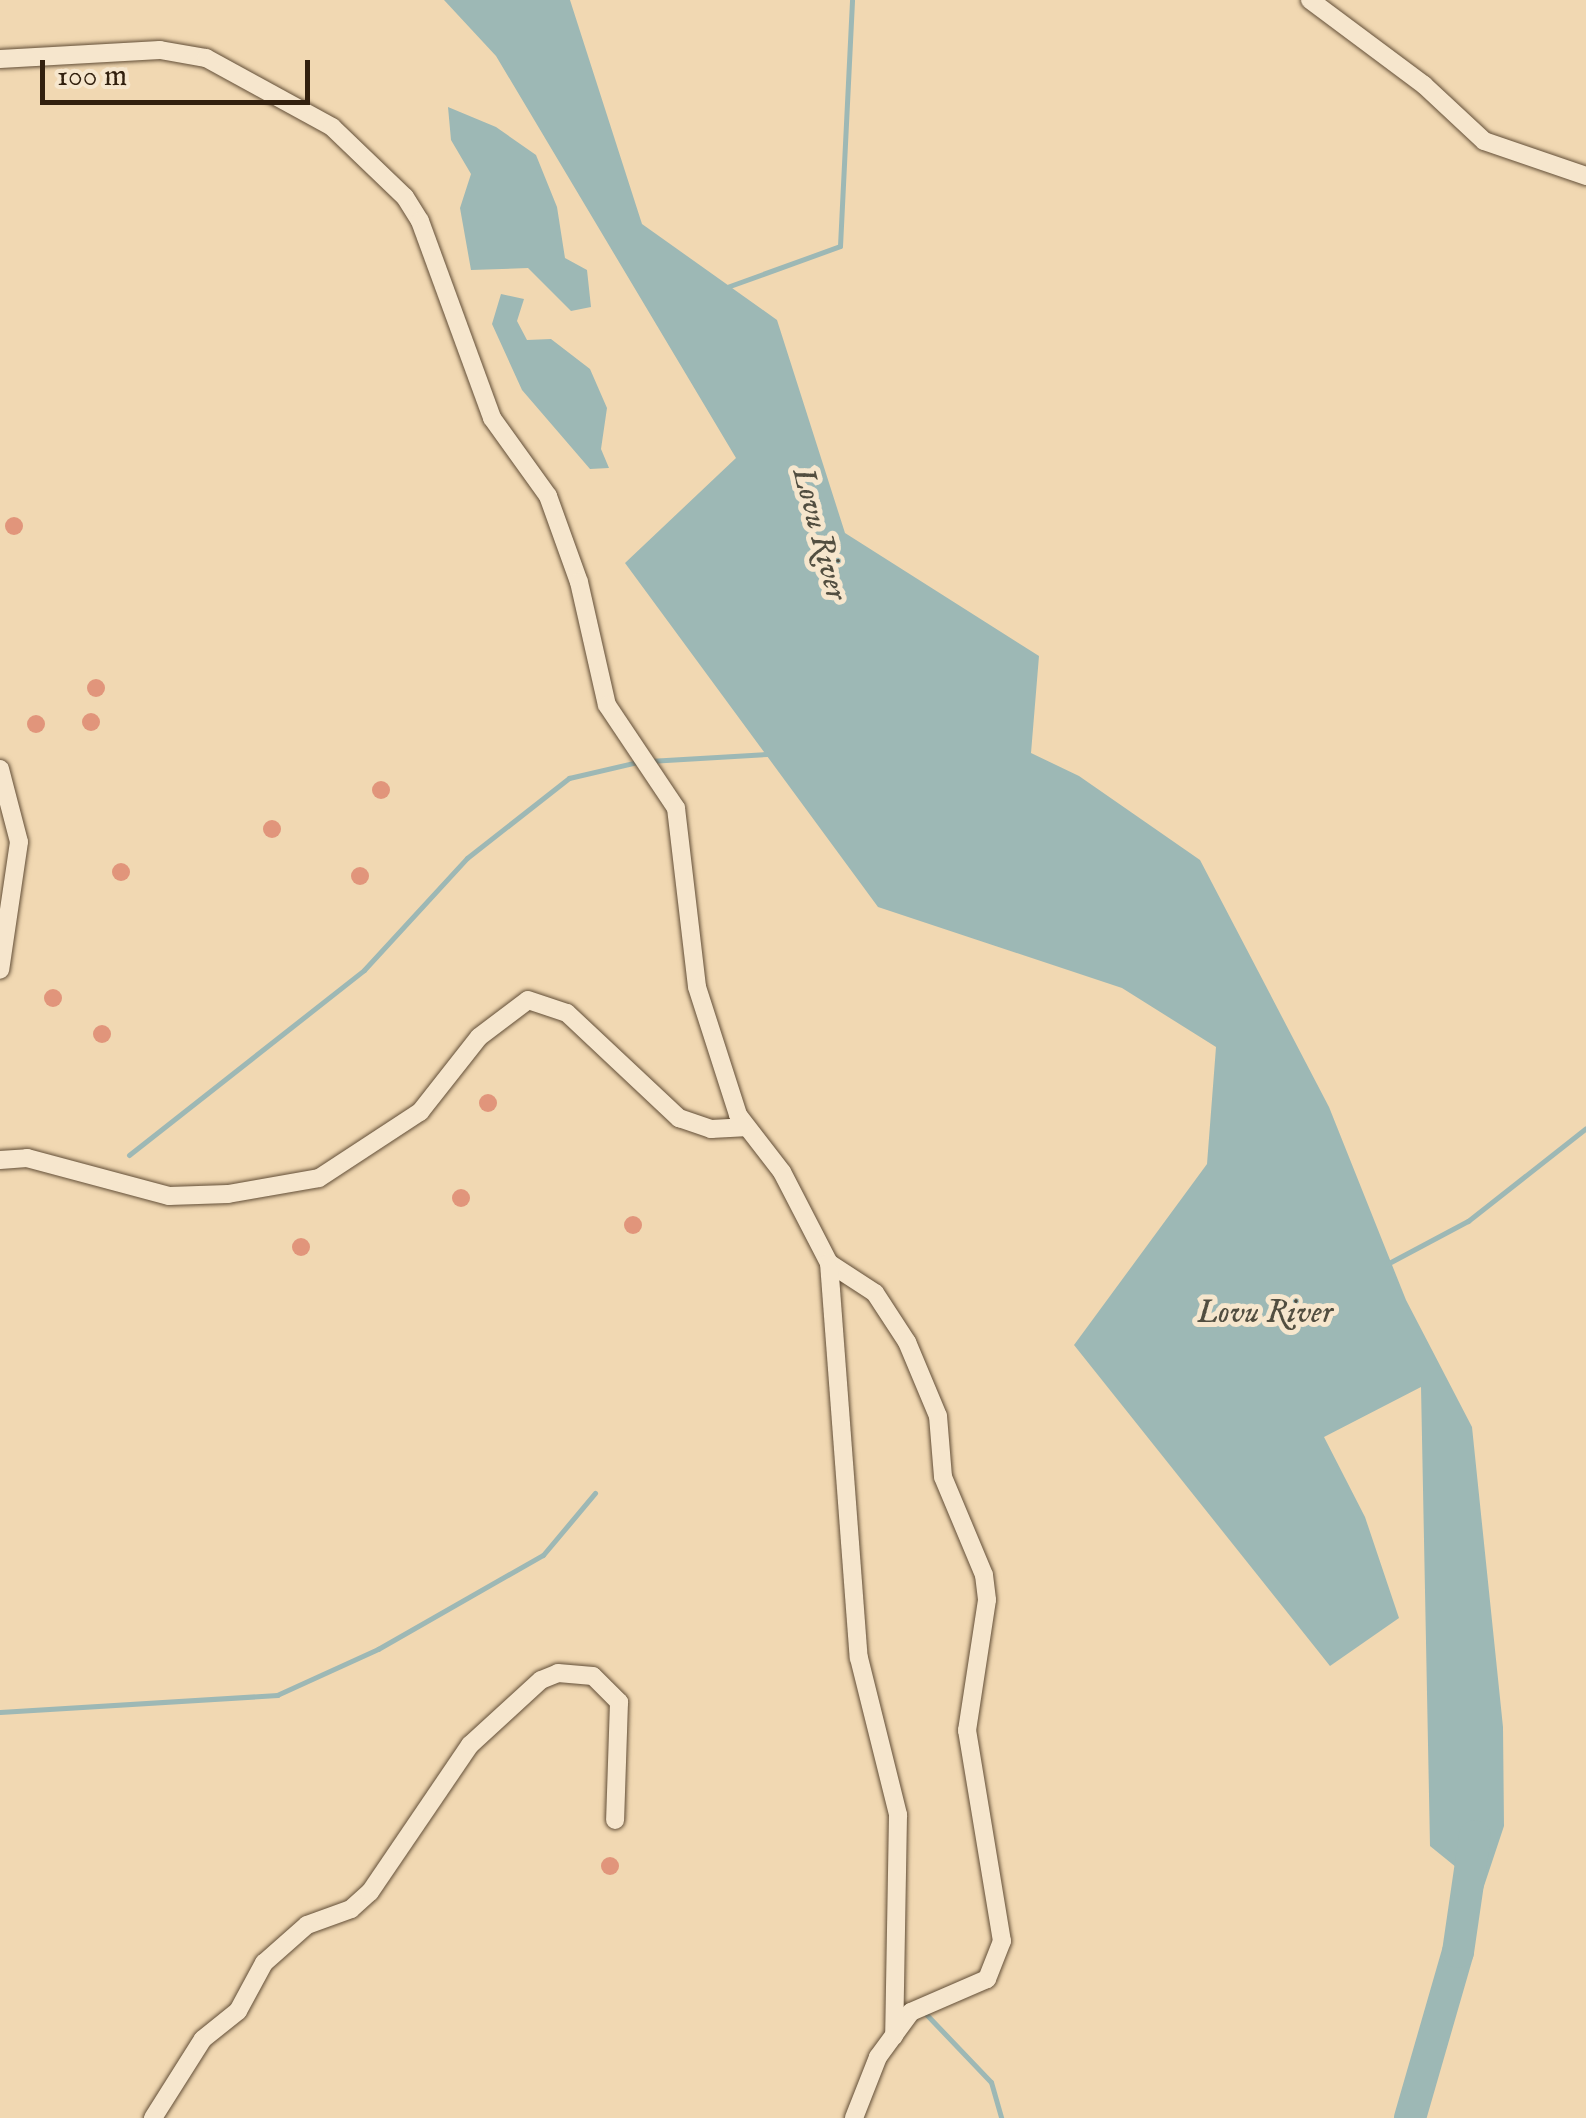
<!DOCTYPE html>
<style>
body{margin:0}
#map{position:relative;width:1586px;height:2118px;overflow:hidden;background:#f1d8b2;font-family:"IM FELL English",serif}
div>[style]{position:absolute}
[style*='--x']{left:calc(var(--x)*1px);top:calc(var(--y)*1px);width:calc(var(--w)*1px);rotate:calc(var(--a)*1deg)}
.water>*{inset:0;background:#9db8b5}
.stream>*{height:5px;margin:-2.5px;padding:0 2.5px;transform-origin:2.5px;border-radius:2.5px;background:#9db8b5}
.river>*{height:32px;margin:-16px;padding:0 16px;transform-origin:16px;border-radius:16px;background:#9db8b5}
.building>*{inset:0;background:#e1957b}
.round{border-radius:50%}
.roads{filter:drop-shadow(0 0 2px #624e37) drop-shadow(0 0 2px #624e37)}
.minor>*{height:18px;margin:-9px;padding:0 9px;transform-origin:9px;border-radius:9px;background:#f6e6cd}
span{translate:-50% -50%;white-space:nowrap;text-align:center;line-height:1.15;-webkit-text-stroke:10px #f6e6cd;paint-order:stroke}
.water-label{font-size:32px;color:#524e40;font-style:italic}
.scale{position:absolute;left:40px;top:60px;width:270px;height:45px;box-sizing:border-box;border:5px solid #32200e;border-top:0;padding-left:12px;font-size:30px;line-height:35px;white-space:nowrap;color:#32200e;-webkit-text-stroke:8px #f6e6cd;paint-order:stroke}
</style>
<div id="map">
<div class="water">
<div style="clip-path:polygon(444px 0,570px 0,642px 224px,777px 320px,845px 533px,1039px 656px,1031px 753px,1079px 776px,1200px 860px,1329px 1107px,1406px 1300px,1472px 1427px,1503px 1727px,1504px 1826px,1483px 1889px,1430px 1846px,1421px 1387px,1324px 1437px,1365px 1517px,1399px 1618px,1330px 1666px,1074px 1345px,1207px 1164px,1216px 1047px,1122px 988px,878px 907px,625px 563px,736px 458px,496px 56px)"></div>
<div style="clip-path:polygon(448px 107px,496px 127px,536px 155px,557px 207px,565px 258px,587px 270px,591px 307px,571px 311px,528px 268px,471px 270px,460px 208px,471px 174px,451px 140px)"></div>
<div style="clip-path:polygon(501px 294px,524px 299px,517px 321px,527px 340px,551px 339px,590px 369px,607px 408px,601px 449px,609px 468px,590px 469px,522px 390px,492px 324px)"></div>
</div>
<div class="stream">
<div style="--x:727;--y:287;--w:120;--a:-19.9"></div>
<div style="--x:840;--y:246;--w:246;--a:-87.2"></div>
<div style="--x:649;--y:761;--w:118;--a:-3.4"></div>
<div style="--x:129;--y:1155;--w:299;--a:-38.2"></div>
<div style="--x:364;--y:970;--w:152;--a:-47.4"></div>
<div style="--x:467;--y:858;--w:130;--a:-38.1"></div>
<div style="--x:569;--y:778;--w:71;--a:-13.1"></div>
<div style="--x:1387;--y:1264;--w:92;--a:-28"></div>
<div style="--x:1468;--y:1221;--w:150;--a:-38.2"></div>
<div style="--x:0;--y:1712;--w:278;--a:-3.5"></div>
<div style="--x:277;--y:1695;--w:111;--a:-24.5"></div>
<div style="--x:378;--y:1649;--w:190;--a:-29.7"></div>
<div style="--x:543;--y:1555;--w:81;--a:-50"></div>
<div style="--x:925;--y:2013;--w:95;--a:46.3"></div>
<div style="--x:991;--y:2082;--w:37;--a:74"></div>
</div>
<div class="river">
<div style="--x:1410;--y:2118;--w:173;--a:-73.9"></div>
<div style="--x:1458;--y:1952;--w:117;--a:-81.7"></div>
</div>
<div class="building">
<div class="round" style="left:5px;top:517px;width:18px;height:18px"></div>
<div class="round" style="left:87px;top:679px;width:18px;height:18px"></div>
<div class="round" style="left:82px;top:713px;width:18px;height:18px"></div>
<div class="round" style="left:27px;top:715px;width:18px;height:18px"></div>
<div class="round" style="left:372px;top:781px;width:18px;height:18px"></div>
<div class="round" style="left:263px;top:820px;width:18px;height:18px"></div>
<div class="round" style="left:112px;top:863px;width:18px;height:18px"></div>
<div class="round" style="left:351px;top:867px;width:18px;height:18px"></div>
<div class="round" style="left:44px;top:989px;width:18px;height:18px"></div>
<div class="round" style="left:93px;top:1025px;width:18px;height:18px"></div>
<div class="round" style="left:479px;top:1094px;width:18px;height:18px"></div>
<div class="round" style="left:452px;top:1189px;width:18px;height:18px"></div>
<div class="round" style="left:624px;top:1216px;width:18px;height:18px"></div>
<div class="round" style="left:292px;top:1238px;width:18px;height:18px"></div>
<div class="round" style="left:601px;top:1857px;width:18px;height:18px"></div>
</div>
<div class="roads">
<div class="minor">
<div style="--x:1310;--y:0;--w:142;--a:36.7"></div>
<div style="--x:1424;--y:85;--w:82;--a:43"></div>
<div style="--x:1484;--y:141;--w:108;--a:18.9"></div>
<div style="--x:0;--y:59;--w:160;--a:-3.2"></div>
<div style="--x:160;--y:50;--w:47;--a:9.9"></div>
<div style="--x:206;--y:58;--w:144;--a:28.7"></div>
<div style="--x:332;--y:127;--w:101;--a:43.8"></div>
<div style="--x:405;--y:197;--w:28;--a:58"></div>
<div style="--x:420;--y:221;--w:210;--a:69.9"></div>
<div style="--x:492;--y:418;--w:96;--a:54.3"></div>
<div style="--x:548;--y:496;--w:91;--a:70.2"></div>
<div style="--x:579;--y:582;--w:126;--a:77.2"></div>
<div style="--x:607;--y:705;--w:124;--a:56.2"></div>
<div style="--x:676;--y:808;--w:180;--a:83.3"></div>
<div style="--x:697;--y:987;--w:134;--a:72.2"></div>
<div style="--x:738;--y:1115;--w:72;--a:52.3"></div>
<div style="--x:782;--y:1172;--w:102;--a:62.7"></div>
<div style="--x:829;--y:1263;--w:55;--a:33.1"></div>
<div style="--x:875;--y:1293;--w:59;--a:56.9"></div>
<div style="--x:907;--y:1342;--w:80;--a:67.3"></div>
<div style="--x:938;--y:1416;--w:61;--a:85.3"></div>
<div style="--x:943;--y:1477;--w:106;--a:67.3"></div>
<div style="--x:984;--y:1575;--w:25;--a:83"></div>
<div style="--x:987;--y:1600;--w:132;--a:98.7"></div>
<div style="--x:967;--y:1730;--w:214;--a:80.6"></div>
<div style="--x:1002;--y:1941;--w:41;--a:111.5"></div>
<div style="--x:987;--y:1979;--w:83;--a:156.5"></div>
<div style="--x:911;--y:2012;--w:56;--a:126.3"></div>
<div style="--x:878;--y:2057;--w:66;--a:111.5"></div>
<div style="--x:0;--y:769;--w:75;--a:75.4"></div>
<div style="--x:19;--y:842;--w:129;--a:98.4"></div>
<div style="--x:0;--y:1160;--w:27;--a:-4"></div>
<div style="--x:27;--y:1158;--w:147;--a:15"></div>
<div style="--x:169;--y:1196;--w:59;--a:-1.9"></div>
<div style="--x:228;--y:1194;--w:92;--a:-10"></div>
<div style="--x:319;--y:1178;--w:121;--a:-33.2"></div>
<div style="--x:420;--y:1112;--w:95;--a:-51.8"></div>
<div style="--x:479;--y:1037;--w:61;--a:-37.1"></div>
<div style="--x:528;--y:1000;--w:41;--a:18.4"></div>
<div style="--x:567;--y:1013;--w:154;--a:43.2"></div>
<div style="--x:679;--y:1118;--w:34;--a:19"></div>
<div style="--x:711;--y:1129;--w:33;--a:-3"></div>
<div style="--x:829;--y:1263;--w:396;--a:85.7"></div>
<div style="--x:859;--y:1658;--w:162;--a:76"></div>
<div style="--x:898;--y:1815;--w:221;--a:91"></div>
<div style="--x:153;--y:2118;--w:93;--a:-57.7"></div>
<div style="--x:203;--y:2039;--w:45;--a:-38.7"></div>
<div style="--x:238;--y:2011;--w:55;--a:-61.6"></div>
<div style="--x:264;--y:1963;--w:57;--a:-41.5"></div>
<div style="--x:307;--y:1925;--w:47;--a:-20"></div>
<div style="--x:351;--y:1909;--w:25;--a:-42"></div>
<div style="--x:370;--y:1892;--w:178;--a:-55.8"></div>
<div style="--x:470;--y:1745;--w:96;--a:-42.5"></div>
<div style="--x:541;--y:1680;--w:18;--a:-22"></div>
<div style="--x:558;--y:1673;--w:35;--a:5"></div>
<div style="--x:593;--y:1676;--w:37;--a:45"></div>
<div style="--x:619;--y:1702;--w:118;--a:91.9"></div>
</div>
</div>
<div class="water-label">
<span style="left:818px;top:534px;rotate:75deg">Lovu River</span>
<span style="left:1265px;top:1314px">Lovu River</span>
</div>
<div class="scale">100 m</div>
</div>
